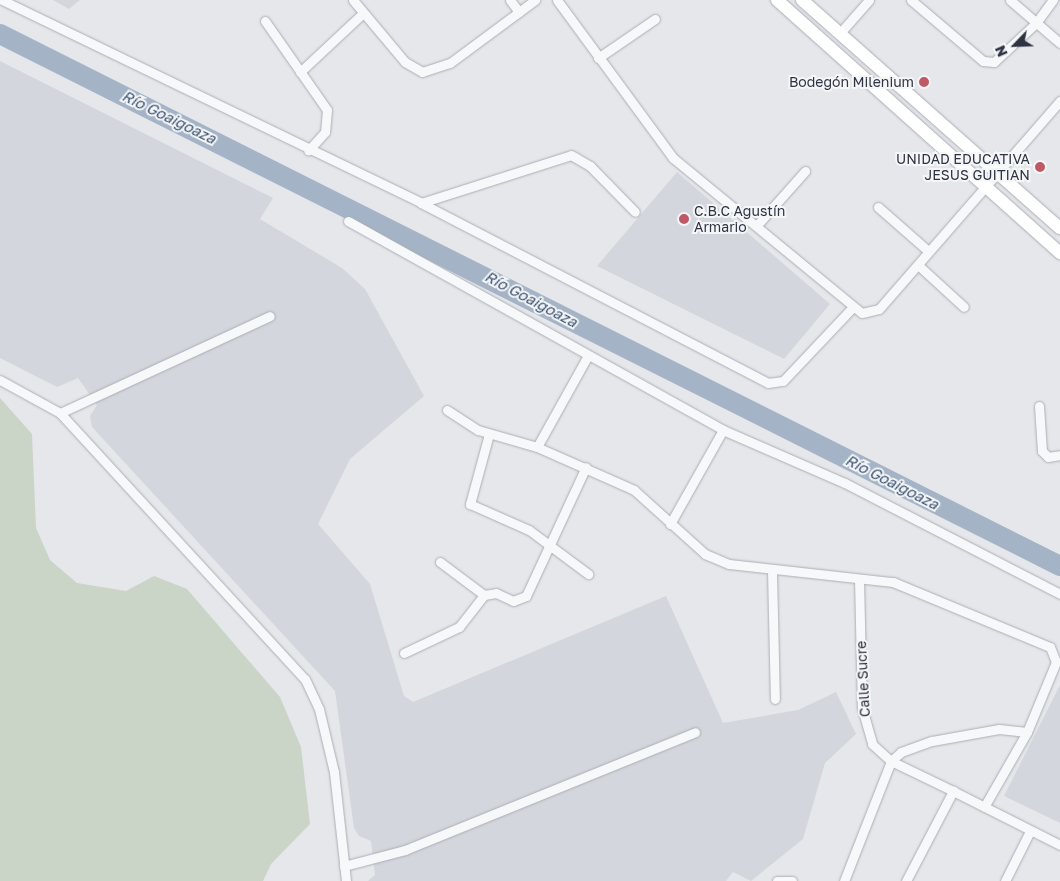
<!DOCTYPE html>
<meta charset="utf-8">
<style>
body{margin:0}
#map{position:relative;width:1060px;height:881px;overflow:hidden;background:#e5e7eb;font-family:"Golos Text",sans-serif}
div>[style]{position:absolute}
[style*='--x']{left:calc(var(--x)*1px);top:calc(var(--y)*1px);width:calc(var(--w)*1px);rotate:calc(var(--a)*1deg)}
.built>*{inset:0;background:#d3d6dc}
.green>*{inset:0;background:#cad4c7}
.river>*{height:20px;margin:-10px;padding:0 10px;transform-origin:10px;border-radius:10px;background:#a4b4c6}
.roads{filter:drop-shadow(0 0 1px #aaaeb5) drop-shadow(0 0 1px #aaaeb5)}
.street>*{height:9px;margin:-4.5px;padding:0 4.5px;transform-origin:4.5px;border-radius:4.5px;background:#f7f8f9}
.secondary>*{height:12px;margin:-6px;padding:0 6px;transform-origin:6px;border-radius:6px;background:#fff}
.dots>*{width:14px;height:14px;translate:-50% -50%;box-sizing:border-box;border:2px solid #f4f6f8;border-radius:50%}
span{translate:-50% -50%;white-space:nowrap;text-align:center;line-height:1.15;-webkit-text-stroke:4px #f4f6f8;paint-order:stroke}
.poi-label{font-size:14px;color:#2e3441}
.right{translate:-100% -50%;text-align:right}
.left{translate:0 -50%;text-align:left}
.street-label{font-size:14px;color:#2e3441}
.water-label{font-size:15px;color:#3c5271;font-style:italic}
.north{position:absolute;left:990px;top:20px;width:50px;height:50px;-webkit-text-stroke:4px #f4f6f8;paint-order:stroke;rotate:246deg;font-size:14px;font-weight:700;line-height:20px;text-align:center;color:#2e3441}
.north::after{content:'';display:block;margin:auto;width:18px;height:22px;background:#2e3441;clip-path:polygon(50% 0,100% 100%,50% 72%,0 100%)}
</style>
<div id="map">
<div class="built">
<div style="clip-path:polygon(53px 0,80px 0,69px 9px)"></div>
<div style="clip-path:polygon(0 61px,273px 198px,260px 219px,342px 268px,365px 289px,424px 396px,350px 459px,318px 524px,370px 584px,404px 696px,413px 702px,666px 596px,723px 723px,798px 710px,836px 692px,856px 734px,825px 763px,803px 839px,751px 881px,733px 872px,726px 881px,368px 881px,375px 875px,371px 841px,359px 836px,354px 828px,335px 691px,92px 427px,90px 416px,97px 405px,78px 378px,57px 387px,0 358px)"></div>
<div style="clip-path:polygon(677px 172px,830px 304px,784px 359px,597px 266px)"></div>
<div style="clip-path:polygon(1060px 685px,1060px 823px,1004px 796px)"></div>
</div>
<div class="green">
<div style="clip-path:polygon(0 398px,32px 434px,36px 528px,50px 560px,77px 583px,126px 591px,154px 576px,187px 589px,280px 697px,301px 747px,310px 824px,271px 864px,263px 881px,0 881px)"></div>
</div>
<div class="river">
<div style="--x:0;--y:34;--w:1186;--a:26.65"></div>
</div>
<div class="roads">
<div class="street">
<div style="--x:2;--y:0;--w:466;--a:25.8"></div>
<div style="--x:421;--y:203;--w:391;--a:27.4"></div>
<div style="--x:768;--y:383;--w:15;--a:-8"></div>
<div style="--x:783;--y:381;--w:102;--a:-46.6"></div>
<div style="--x:353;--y:0;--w:81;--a:50"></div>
<div style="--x:405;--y:62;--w:20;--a:30"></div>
<div style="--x:422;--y:72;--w:29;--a:-18"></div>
<div style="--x:450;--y:63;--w:106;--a:-36.5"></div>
<div style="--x:510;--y:0;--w:15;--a:53"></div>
<div style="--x:557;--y:0;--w:196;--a:53.7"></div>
<div style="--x:673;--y:158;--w:244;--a:39.4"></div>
<div style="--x:862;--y:313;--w:17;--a:-13"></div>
<div style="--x:879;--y:309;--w:276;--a:-49"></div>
<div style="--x:911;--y:0;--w:94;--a:40.3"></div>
<div style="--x:983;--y:61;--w:11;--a:5"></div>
<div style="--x:994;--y:62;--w:57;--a:-42.9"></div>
<div style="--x:1036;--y:23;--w:29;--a:-54"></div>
<div style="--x:1010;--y:0;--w:66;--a:40.7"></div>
<div style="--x:265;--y:21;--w:108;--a:55.1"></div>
<div style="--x:327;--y:110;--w:22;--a:95"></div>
<div style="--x:325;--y:132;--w:25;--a:132"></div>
<div style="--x:840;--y:33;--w:44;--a:-48.7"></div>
<div style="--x:598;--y:58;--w:69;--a:-34.4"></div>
<div style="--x:300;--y:72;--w:85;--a:-43.1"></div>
<div style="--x:421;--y:203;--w:157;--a:-17.7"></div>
<div style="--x:571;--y:155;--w:22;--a:30"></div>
<div style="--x:590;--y:166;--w:64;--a:45.6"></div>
<div style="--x:878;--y:207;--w:67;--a:41.3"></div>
<div style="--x:348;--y:221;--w:429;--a:29.1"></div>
<div style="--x:723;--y:430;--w:133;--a:23.5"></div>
<div style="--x:845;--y:483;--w:242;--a:27.3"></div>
<div style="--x:758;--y:224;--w:71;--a:-48.4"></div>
<div style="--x:918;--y:265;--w:62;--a:42.4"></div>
<div style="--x:0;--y:380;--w:68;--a:28.8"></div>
<div style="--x:60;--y:413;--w:362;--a:47.4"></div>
<div style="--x:305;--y:679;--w:33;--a:65"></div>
<div style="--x:319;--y:709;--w:65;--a:76.6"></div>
<div style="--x:334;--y:772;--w:110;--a:83.7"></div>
<div style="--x:1039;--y:406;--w:45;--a:86.2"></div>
<div style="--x:1042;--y:451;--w:8;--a:45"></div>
<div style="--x:1048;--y:457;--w:12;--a:-9"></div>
<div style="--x:447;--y:410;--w:37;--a:33"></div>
<div style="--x:478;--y:430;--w:61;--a:16.1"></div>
<div style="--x:537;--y:447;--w:106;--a:23.9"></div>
<div style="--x:634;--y:490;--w:96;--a:42"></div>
<div style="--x:705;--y:554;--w:26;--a:23"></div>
<div style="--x:729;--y:564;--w:165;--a:6.3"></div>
<div style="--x:893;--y:582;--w:170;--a:22.5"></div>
<div style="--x:1050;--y:647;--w:16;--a:68"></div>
<div style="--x:1056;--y:662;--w:76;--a:112.5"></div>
<div style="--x:1027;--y:732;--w:86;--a:119.8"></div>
<div style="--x:60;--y:413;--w:231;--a:-24.8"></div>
<div style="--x:489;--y:434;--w:73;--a:105.2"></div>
<div style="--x:470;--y:504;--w:64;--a:23.8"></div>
<div style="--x:529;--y:530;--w:74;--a:36.7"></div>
<div style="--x:537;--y:447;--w:103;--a:-60.9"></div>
<div style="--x:670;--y:524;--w:108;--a:-60.6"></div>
<div style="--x:440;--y:562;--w:55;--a:36.9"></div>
<div style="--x:772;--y:571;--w:128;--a:88.7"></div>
<div style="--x:859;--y:579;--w:129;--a:88.7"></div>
<div style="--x:862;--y:708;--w:37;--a:74"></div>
<div style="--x:872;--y:744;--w:25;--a:42"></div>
<div style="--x:891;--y:761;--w:69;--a:25.8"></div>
<div style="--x:404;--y:653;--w:61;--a:-25.3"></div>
<div style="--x:459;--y:627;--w:41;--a:-52"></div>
<div style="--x:484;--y:595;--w:12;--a:-9"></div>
<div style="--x:496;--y:593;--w:19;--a:25"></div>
<div style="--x:513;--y:601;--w:14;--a:-21"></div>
<div style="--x:526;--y:596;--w:142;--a:-65.1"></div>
<div style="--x:344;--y:866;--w:63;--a:-14.7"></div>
<div style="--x:405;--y:850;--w:313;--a:-22.1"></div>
<div style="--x:777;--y:881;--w:15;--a:0"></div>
<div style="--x:844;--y:881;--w:129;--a:-68.6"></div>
<div style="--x:891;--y:761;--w:13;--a:-42"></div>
<div style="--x:901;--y:752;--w:33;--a:-20"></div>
<div style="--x:932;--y:741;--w:68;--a:-10.2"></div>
<div style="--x:999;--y:729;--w:28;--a:6"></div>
<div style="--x:906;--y:881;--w:102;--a:-62.4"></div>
<div style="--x:953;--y:791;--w:120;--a:26.8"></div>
<div style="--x:1005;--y:881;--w:56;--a:-63.4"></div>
</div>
<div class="secondary">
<div style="--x:777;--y:0;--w:380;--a:41.8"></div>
<div style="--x:802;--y:0;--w:344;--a:41.5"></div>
</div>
</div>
<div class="dots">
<div style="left:924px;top:82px;background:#c05966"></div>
<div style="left:1040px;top:167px;background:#c05966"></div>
<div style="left:684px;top:219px;background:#c05966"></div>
</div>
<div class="poi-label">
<span class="right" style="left:914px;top:82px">Bodegón Milenium</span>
<span class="right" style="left:1030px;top:167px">UNIDAD EDUCATIVA<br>JESUS GUITIAN</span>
<span class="left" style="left:694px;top:219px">C.B.C Agustín<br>Armario</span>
</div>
<div class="street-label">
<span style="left:863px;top:679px;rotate:-93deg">Calle Sucre</span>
</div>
<div class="water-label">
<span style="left:169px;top:117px;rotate:26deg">Río Goaigoaza</span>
<span style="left:531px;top:299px;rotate:28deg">Río Goaigoaza</span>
<span style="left:892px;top:482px;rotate:27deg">Río Goaigoaza</span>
</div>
<div class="north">N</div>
</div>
